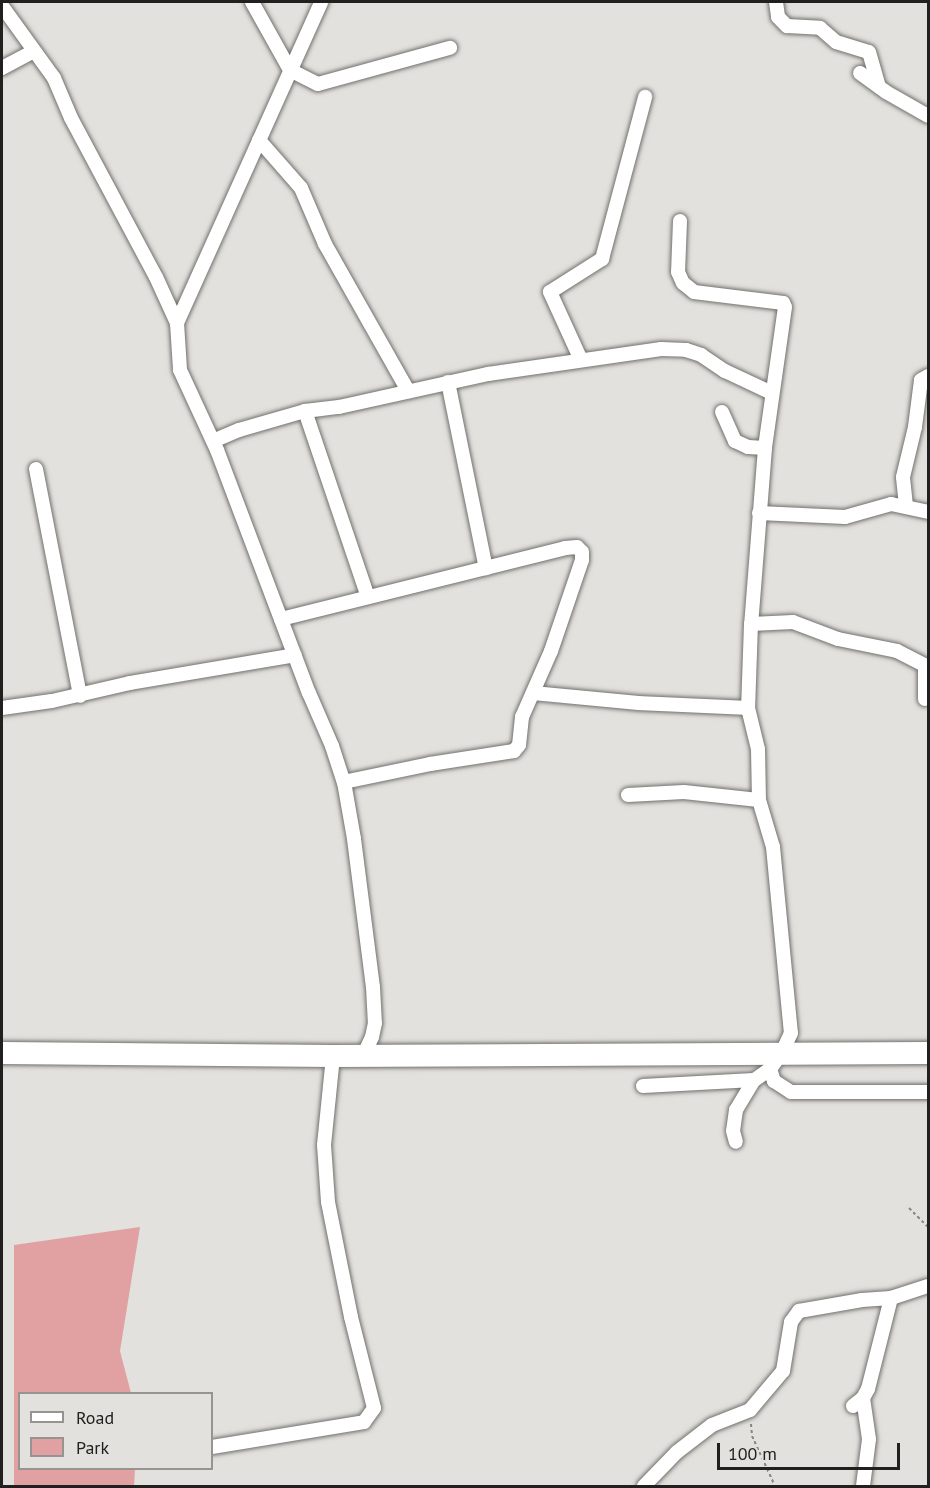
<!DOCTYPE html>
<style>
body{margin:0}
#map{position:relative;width:930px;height:1488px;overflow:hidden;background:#e3e1dd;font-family:"PT Sans",sans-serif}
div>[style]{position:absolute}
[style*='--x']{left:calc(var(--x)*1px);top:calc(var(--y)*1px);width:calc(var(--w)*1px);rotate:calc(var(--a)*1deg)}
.green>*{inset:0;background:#e1a0a1}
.path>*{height:2px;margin-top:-1px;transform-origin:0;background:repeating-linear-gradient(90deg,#878683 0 3px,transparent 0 6px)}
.roads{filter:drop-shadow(0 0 2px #72706c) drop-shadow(0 0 2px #72706c)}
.street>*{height:14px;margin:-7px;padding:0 7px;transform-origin:7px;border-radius:7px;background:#fff}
.primary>*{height:22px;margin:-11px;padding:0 11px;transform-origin:11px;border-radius:11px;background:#fff}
span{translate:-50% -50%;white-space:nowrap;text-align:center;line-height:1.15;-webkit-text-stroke:6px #e3e1dd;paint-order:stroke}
.frame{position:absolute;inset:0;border:3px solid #21201e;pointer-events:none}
.legend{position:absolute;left:18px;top:1392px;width:195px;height:78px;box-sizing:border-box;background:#e3e1dd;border:2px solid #959491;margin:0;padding:8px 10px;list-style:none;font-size:18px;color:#21201e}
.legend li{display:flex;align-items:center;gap:12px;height:30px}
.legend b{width:30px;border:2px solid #959491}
.scale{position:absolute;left:717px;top:1443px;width:183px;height:27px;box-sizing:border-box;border:3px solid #21201e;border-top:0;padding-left:8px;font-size:18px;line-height:21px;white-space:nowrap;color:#21201e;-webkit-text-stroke:4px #e3e1dd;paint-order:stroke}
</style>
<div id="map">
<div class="green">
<div style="clip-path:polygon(140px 1227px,120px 1351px,131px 1393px,20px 1394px,20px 1468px,135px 1469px,134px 1486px,14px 1486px,14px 1245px)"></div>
</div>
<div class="path">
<div style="--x:909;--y:1208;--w:27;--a:45"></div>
<div style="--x:751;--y:1424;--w:12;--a:85"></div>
<div style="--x:752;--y:1436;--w:55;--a:65.3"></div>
</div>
<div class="roads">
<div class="street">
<div style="--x:252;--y:2;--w:78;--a:60.8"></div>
<div style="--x:290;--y:70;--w:31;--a:27"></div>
<div style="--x:318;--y:84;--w:137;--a:-15.3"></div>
<div style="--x:776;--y:2;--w:15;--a:82"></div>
<div style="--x:778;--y:17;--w:13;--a:45"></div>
<div style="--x:787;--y:26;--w:33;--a:3"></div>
<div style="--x:820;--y:28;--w:21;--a:41"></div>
<div style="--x:836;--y:42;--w:34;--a:17"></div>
<div style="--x:869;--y:52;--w:36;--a:74"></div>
<div style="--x:2;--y:6;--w:89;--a:54.2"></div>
<div style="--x:54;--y:78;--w:43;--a:67"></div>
<div style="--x:71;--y:118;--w:180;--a:61.9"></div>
<div style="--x:156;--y:277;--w:51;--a:65.5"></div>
<div style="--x:177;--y:323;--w:47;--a:86.3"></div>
<div style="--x:180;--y:370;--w:88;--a:65.2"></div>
<div style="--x:217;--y:450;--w:260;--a:69.3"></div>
<div style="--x:309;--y:693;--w:58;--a:66.5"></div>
<div style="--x:332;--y:746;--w:38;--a:72"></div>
<div style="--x:344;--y:782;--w:58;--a:80"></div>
<div style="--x:354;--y:839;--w:149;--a:82.7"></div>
<div style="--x:373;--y:987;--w:36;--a:87"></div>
<div style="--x:375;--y:1023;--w:14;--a:102"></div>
<div style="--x:372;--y:1037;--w:21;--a:115"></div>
<div style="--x:2;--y:68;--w:36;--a:-28"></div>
<div style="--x:860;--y:73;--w:32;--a:36"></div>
<div style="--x:886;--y:92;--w:48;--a:29.7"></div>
<div style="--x:259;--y:140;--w:64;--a:48.8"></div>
<div style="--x:301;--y:188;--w:61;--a:66.8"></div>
<div style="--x:325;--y:244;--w:169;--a:60.5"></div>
<div style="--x:680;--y:221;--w:51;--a:92.2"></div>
<div style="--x:678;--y:272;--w:12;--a:66"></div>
<div style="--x:683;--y:283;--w:14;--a:39"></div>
<div style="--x:694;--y:292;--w:90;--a:7"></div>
<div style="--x:783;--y:303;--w:4;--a:63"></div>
<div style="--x:785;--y:307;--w:142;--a:98.1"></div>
<div style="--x:765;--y:448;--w:177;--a:94.5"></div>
<div style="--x:751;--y:624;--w:84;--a:92"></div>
<div style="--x:748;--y:708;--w:42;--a:76.3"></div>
<div style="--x:758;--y:749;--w:51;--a:88.9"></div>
<div style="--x:177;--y:323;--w:352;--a:-65.8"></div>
<div style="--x:581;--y:360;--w:75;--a:-114.5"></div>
<div style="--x:550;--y:292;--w:62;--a:-32.4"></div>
<div style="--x:602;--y:259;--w:168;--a:-75.1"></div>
<div style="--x:448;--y:382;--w:190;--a:78.5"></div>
<div style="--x:305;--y:411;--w:196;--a:71.3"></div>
<div style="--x:722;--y:412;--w:32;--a:66"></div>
<div style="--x:735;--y:441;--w:14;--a:25"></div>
<div style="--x:748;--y:447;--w:17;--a:3"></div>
<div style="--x:213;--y:441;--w:28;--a:-23"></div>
<div style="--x:239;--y:430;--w:69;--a:-16.1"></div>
<div style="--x:305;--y:411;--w:34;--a:-7"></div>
<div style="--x:339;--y:407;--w:153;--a:-12.5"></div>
<div style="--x:488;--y:374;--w:175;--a:-8.2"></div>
<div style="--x:661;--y:349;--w:25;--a:2"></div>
<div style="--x:686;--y:350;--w:16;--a:18"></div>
<div style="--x:701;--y:355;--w:29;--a:34"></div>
<div style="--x:725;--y:371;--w:52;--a:25.1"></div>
<div style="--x:36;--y:469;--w:231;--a:79"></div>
<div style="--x:906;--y:506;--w:29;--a:-96"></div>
<div style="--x:903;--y:477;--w:51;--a:-76.5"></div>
<div style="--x:915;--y:427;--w:47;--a:-82.7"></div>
<div style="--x:921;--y:380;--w:8;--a:-30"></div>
<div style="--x:759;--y:513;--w:86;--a:2.7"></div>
<div style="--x:845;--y:517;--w:48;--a:-15.8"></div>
<div style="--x:891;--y:504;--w:38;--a:12"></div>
<div style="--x:281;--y:619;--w:293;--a:-14"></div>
<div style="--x:565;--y:548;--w:12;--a:-5"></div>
<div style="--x:577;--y:547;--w:7;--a:45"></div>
<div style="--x:582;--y:552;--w:8;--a:90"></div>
<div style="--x:582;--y:560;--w:96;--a:108.8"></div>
<div style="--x:551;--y:651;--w:72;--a:113.7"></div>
<div style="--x:522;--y:717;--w:28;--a:96"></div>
<div style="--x:519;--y:745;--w:8;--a:130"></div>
<div style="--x:514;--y:751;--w:85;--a:171.2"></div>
<div style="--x:430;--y:764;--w:88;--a:168.2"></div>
<div style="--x:751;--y:624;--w:42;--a:-2.7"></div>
<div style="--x:793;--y:622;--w:48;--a:20.7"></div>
<div style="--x:838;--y:639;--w:60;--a:11.5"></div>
<div style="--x:897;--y:651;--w:35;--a:27"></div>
<div style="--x:925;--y:666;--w:33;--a:90"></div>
<div style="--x:533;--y:693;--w:106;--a:5.4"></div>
<div style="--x:639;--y:703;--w:109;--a:2.6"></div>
<div style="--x:2;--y:708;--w:50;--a:-8"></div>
<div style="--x:52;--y:701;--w:80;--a:-13"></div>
<div style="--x:130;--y:683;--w:167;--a:-9.6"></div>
<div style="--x:628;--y:795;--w:56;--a:-3.1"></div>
<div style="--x:684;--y:792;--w:75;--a:6.1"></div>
<div style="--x:759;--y:800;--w:49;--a:73.4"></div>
<div style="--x:773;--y:847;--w:187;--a:84.5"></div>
<div style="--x:791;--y:1033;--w:23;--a:115"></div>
<div style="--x:781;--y:1054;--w:19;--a:126"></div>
<div style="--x:770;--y:1069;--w:19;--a:145"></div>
<div style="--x:754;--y:1080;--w:35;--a:121"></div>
<div style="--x:736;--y:1110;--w:21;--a:98"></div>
<div style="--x:733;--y:1131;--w:11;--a:75"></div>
<div style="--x:770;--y:1069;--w:13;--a:72"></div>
<div style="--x:774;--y:1081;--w:20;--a:33"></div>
<div style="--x:791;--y:1092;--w:137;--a:0"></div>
<div style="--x:643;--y:1086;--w:111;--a:-3.1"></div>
<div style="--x:853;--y:1406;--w:13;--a:-39"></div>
<div style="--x:863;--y:1398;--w:10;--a:-61"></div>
<div style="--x:868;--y:1389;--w:94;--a:-75.8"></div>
<div style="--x:212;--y:1447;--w:154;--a:-9.3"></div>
<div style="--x:364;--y:1422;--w:17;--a:-54"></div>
<div style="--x:374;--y:1408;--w:94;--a:-104.2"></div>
<div style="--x:351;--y:1317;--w:117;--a:-101.3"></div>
<div style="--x:328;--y:1202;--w:57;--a:-94"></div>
<div style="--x:324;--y:1145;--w:89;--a:-84.2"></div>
<div style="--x:644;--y:1486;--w:47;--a:-45.9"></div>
<div style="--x:677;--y:1452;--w:44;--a:-37.6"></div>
<div style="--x:712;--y:1425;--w:41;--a:-21.5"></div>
<div style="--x:750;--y:1410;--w:51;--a:-49.8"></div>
<div style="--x:783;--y:1371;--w:50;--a:-80.7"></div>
<div style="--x:791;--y:1322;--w:14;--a:-54"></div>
<div style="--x:799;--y:1311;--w:64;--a:-9.9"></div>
<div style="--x:862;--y:1300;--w:29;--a:-4"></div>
<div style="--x:891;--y:1298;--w:39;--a:-18"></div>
<div style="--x:863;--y:1486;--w:47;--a:-82.7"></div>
<div style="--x:869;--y:1439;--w:41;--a:-98.3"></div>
</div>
<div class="primary">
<div style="--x:2;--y:1053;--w:331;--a:0.5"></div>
<div style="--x:333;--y:1056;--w:595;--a:-0.29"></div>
</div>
</div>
<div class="frame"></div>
<ul class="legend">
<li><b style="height:8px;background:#fff"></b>Road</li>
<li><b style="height:16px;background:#e1a0a1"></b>Park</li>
</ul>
<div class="scale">100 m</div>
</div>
